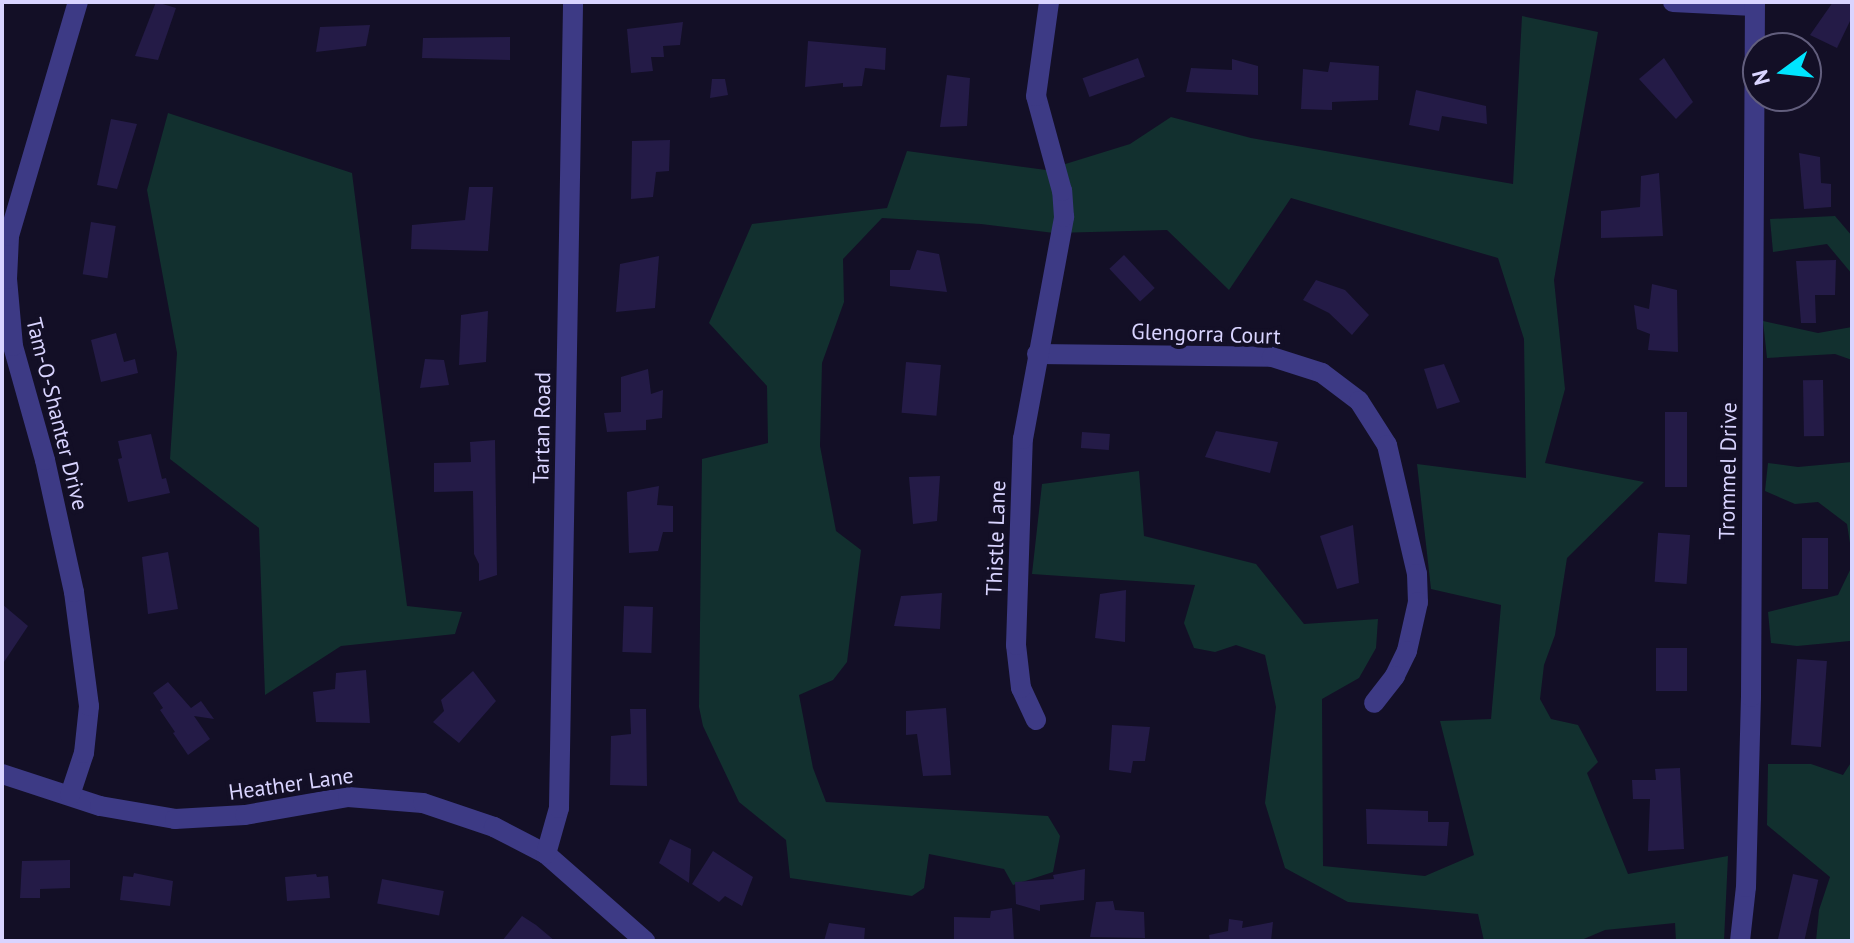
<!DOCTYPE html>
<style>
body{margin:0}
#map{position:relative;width:1854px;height:943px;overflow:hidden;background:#130f26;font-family:"PT Sans",sans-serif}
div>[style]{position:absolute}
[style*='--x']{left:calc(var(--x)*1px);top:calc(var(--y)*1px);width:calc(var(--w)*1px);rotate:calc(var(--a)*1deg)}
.green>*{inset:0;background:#12302f}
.building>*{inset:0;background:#241b47;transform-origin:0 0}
.minor>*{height:20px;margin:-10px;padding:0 10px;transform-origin:10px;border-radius:10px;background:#3d3a85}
span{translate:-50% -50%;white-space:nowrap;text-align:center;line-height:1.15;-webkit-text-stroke:8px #130f26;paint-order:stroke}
.street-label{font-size:22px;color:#d9d4ff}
.frame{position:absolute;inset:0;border:4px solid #d9d4ff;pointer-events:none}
.north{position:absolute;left:1742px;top:32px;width:80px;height:80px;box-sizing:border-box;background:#130f26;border:2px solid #625e7d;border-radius:50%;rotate:255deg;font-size:22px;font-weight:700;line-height:32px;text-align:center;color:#d9d4ff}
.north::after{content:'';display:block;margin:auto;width:28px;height:36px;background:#00e5ff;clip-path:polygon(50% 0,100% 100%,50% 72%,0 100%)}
</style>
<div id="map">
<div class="green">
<div style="clip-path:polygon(1522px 16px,1598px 32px,1554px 280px,1565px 389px,1545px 463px,1644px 482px,1567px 558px,1555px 635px,1544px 665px,1540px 699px,1551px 719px,1578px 725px,1598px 762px,1587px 773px,1628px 874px,1728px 856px,1724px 941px,1676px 941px,1675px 923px,1605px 930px,1579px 941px,1484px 941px,1478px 914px,1348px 902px,1285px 868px,1265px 803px,1276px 707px,1265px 655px,1236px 645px,1215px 652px,1194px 648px,1184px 623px,1195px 585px,1032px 574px,1042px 484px,1139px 471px,1144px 536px,1256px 564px,1304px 624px,1378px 619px,1376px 648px,1359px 678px,1322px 699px,1323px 866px,1425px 876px,1474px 855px,1440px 721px,1491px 719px,1501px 605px,1431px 589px,1417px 464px,1526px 478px,1524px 339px,1498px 258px,1291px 198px,1229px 290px,1167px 230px,1054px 233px,981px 224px,882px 218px,843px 259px,844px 302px,822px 363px,820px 446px,836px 531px,861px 550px,847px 662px,833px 680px,799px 695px,813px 768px,826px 802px,1048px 816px,1060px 836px,1053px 872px,1013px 885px,1004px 869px,929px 854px,924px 888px,912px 896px,790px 878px,786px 840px,739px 802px,703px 726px,699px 707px,702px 459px,768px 443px,767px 386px,709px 323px,752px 224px,887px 208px,907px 151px,1046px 170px,1130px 144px,1171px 117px,1251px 138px,1513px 184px)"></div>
<div style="clip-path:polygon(168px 113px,352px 173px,407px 606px,462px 612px,455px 634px,341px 646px,265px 695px,259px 528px,170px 459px,177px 353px,147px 190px)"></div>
<div style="clip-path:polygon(1835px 216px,1852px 236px,1852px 274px,1827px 244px,1773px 252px,1770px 219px)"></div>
<div style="clip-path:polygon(1763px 321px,1818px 333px,1852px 327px,1852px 360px,1835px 354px,1767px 358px)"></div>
<div style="clip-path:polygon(1852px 462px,1852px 556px,1847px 524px,1818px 502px,1795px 504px,1765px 491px,1768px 463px,1798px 467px)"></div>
<div style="clip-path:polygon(1852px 566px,1852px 644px,1850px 641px,1797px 646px,1771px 643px,1768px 612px,1838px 595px)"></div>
<div style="clip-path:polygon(1852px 761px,1852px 941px,1816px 941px,1819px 910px,1830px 877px,1767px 825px,1768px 764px,1811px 764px,1843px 775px)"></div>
</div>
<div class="building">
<div style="clip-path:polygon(156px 2px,176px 8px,158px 60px,135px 56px)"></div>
<div style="clip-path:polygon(1833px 2px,1852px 2px,1852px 17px,1837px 48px,1810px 35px)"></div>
<div style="clip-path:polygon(683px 22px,680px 45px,663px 46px,664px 57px,651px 57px,653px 71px,631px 73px,627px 29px)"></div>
<div style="clip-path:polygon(370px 25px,366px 46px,316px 52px,320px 27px)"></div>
<div style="clip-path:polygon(510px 37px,510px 60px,422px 58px,423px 38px)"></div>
<div style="clip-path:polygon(808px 41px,886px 48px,885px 70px,865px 68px,862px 86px,843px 87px,843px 83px,805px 87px)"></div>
<div style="left:1138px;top:58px;width:20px;height:59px;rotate:70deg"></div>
<div style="clip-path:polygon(1664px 58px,1693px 102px,1676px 119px,1639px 79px)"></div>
<div style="clip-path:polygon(1232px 59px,1258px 66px,1258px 95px,1186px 92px,1191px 68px,1232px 70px)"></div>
<div style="clip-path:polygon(1330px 62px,1379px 66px,1378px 100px,1332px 102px,1332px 110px,1301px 109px,1303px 69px,1328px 72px)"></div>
<div style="clip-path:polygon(947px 75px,970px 78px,967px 126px,940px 127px)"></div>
<div style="clip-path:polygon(712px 79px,725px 79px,728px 95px,710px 98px)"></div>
<div style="clip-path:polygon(1416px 90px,1486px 106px,1487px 124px,1442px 116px,1439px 131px,1409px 125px)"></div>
<div style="clip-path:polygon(111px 119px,137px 124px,117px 189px,97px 185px)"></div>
<div style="clip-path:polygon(670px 140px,669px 171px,656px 172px,653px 197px,631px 199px,632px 141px)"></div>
<div style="clip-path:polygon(1799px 153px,1820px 157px,1821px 183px,1831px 184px,1831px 207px,1804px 209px)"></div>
<div style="clip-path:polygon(1659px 173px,1663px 236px,1601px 238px,1601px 211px,1640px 207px,1641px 176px)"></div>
<div style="clip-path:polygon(469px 187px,493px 187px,488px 251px,411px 249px,412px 225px,465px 220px)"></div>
<div style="left:91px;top:222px;width:25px;height:53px;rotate:9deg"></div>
<div style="clip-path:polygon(917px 250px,939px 254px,947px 292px,890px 286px,890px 270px,910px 270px)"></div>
<div style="left:1124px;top:255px;width:45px;height:20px;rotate:47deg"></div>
<div style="clip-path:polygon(659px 256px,655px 308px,616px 312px,620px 264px)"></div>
<div style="clip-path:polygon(1836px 260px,1835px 295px,1815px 295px,1816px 323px,1801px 323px,1796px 261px)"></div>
<div style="clip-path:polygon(1316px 280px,1345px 290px,1369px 315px,1352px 335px,1329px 313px,1303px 300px)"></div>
<div style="clip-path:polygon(1652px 284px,1677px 290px,1678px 352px,1648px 350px,1650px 334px,1637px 329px,1634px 305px,1649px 309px)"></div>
<div style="clip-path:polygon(488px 311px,486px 362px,459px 365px,461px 315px)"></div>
<div style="clip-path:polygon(116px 333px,124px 362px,135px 359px,138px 373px,101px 382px,91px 340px)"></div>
<div style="clip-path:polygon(425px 359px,444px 360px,449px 385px,420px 388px)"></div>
<div style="left:906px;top:362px;width:35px;height:51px;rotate:5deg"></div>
<div style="clip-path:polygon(1444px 364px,1460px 402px,1437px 409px,1424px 369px)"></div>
<div style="clip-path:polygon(648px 369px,651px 394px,663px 390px,662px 418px,646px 420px,646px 430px,607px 432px,604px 413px,621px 412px,621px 377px)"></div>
<div style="left:1823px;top:380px;width:56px;height:20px;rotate:89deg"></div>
<div style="left:1665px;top:412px;width:22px;height:75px"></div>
<div style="clip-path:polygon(1216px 431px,1278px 442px,1270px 473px,1205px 457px)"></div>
<div style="left:1082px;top:432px;width:28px;height:16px;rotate:4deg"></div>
<div style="clip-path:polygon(151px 434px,162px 479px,166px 478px,170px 493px,128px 502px,118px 459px,122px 458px,118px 441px)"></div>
<div style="clip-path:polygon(495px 440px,497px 575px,479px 581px,479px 564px,474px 554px,473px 491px,434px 492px,434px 463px,471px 462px,470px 442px)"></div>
<div style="clip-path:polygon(940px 476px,937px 521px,913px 524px,909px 477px)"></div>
<div style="clip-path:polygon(659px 486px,657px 505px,673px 506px,673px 532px,663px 532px,658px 551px,629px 553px,627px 492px)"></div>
<div style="clip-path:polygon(1353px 525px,1359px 583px,1337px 589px,1320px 536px)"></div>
<div style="left:1690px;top:535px;width:49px;height:32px;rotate:94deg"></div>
<div style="left:1802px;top:538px;width:26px;height:51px"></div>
<div style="clip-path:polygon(168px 552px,178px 609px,148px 614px,142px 557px)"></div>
<div style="clip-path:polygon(1126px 590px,1125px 642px,1095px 638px,1100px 594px)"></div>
<div style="clip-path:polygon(942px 593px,940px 629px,894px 626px,901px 596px)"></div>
<div style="clip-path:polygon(2px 604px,28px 626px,2px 665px)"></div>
<div style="left:624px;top:606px;width:29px;height:46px;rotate:2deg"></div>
<div style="left:1656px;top:648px;width:31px;height:43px"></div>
<div style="left:1797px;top:659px;width:30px;height:86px;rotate:4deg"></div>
<div style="clip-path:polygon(366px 670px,370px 723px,316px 722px,313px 692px,335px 689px,336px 673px)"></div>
<div style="clip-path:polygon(473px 671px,496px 701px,459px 743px,433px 722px,444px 711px,441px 700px)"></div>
<div style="clip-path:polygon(168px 682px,191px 708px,201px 701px,214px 719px,194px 716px,210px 739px,188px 755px,173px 733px,175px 732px,160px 710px,163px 708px,153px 693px)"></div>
<div style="clip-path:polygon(946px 708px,951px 775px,923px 776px,917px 734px,906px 735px,906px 711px)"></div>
<div style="clip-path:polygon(630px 709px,646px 709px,647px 786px,610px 785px,611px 736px,631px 734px)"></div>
<div style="clip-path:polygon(1112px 725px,1150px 727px,1145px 761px,1133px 761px,1131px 773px,1109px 770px)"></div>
<div style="clip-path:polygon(1680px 768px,1684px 849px,1648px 851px,1650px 799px,1633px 799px,1632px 780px,1656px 780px,1655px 769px)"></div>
<div style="clip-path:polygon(1366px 809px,1428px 811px,1428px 822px,1449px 822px,1447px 846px,1367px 844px)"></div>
<div style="clip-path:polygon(670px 839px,691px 849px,689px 883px,659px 863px)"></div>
<div style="clip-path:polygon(713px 851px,753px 877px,742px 906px,725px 896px,719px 902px,692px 884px)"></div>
<div style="clip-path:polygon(70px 860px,70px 888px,40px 889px,40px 898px,20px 898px,22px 861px)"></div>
<div style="clip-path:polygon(1085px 869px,1084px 900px,1040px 905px,1040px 911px,1016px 904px,1015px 882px,1054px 879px,1053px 875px)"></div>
<div style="clip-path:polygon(134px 873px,173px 881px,170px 906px,120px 900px,123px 876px,133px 877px)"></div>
<div style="clip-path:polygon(316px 874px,317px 877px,328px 876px,330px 898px,287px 901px,285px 877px)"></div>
<div style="left:1793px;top:874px;width:26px;height:68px;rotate:13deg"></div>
<div style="left:382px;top:879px;width:63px;height:25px;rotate:11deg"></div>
<div style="clip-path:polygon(1113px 901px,1115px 910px,1144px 912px,1145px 938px,1090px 937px,1096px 902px)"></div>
<div style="clip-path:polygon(1012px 908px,1014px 941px,954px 941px,954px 917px,990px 918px,991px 911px)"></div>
<div style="clip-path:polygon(522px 916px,536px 925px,555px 941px,502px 941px)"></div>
<div style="clip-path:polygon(1229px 919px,1243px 921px,1242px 928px,1273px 922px,1271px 941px,1210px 941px,1209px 935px,1228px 931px)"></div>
<div style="clip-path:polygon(829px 923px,865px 928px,864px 941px,824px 941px)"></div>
</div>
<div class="minor">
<div style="--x:1673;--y:2;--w:81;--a:2.8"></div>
<div style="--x:1037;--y:354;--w:235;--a:0.7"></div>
<div style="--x:1272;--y:357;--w:52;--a:17.7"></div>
<div style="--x:1322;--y:373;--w:46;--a:37.1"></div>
<div style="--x:1359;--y:401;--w:52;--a:57.5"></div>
<div style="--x:1387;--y:445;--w:132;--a:76.9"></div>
<div style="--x:1417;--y:574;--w:28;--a:88"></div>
<div style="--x:1418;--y:602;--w:50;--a:102.7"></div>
<div style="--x:1407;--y:651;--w:28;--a:116"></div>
<div style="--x:1395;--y:676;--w:34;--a:128"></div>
<div style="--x:1036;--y:720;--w:35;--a:-115"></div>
<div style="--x:1021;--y:688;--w:43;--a:-96.6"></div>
<div style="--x:1016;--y:645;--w:206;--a:-88.1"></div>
<div style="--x:1023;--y:439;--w:226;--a:-79.5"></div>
<div style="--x:1064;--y:217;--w:26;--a:-94"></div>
<div style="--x:1062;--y:191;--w:98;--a:-105.3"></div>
<div style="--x:1036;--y:96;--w:95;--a:-82.1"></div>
<div style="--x:2;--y:774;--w:103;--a:18.1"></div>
<div style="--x:100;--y:806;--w:76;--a:9.8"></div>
<div style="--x:175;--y:819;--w:70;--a:-3.3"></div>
<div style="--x:245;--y:815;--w:105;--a:-9.9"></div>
<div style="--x:348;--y:797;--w:75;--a:4.6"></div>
<div style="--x:423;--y:803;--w:75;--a:18.7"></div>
<div style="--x:494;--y:827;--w:59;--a:27.4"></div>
<div style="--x:546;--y:854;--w:132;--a:41.3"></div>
<div style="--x:70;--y:795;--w:44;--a:-71.6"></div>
<div style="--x:84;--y:753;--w:47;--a:-83.9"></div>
<div style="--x:89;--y:706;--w:115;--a:-97.5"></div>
<div style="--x:74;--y:592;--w:135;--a:-102.4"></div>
<div style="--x:45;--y:460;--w:118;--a:-105.7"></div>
<div style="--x:13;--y:346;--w:67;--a:-95.1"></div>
<div style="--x:7;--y:279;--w:43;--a:-87.3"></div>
<div style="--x:9;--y:236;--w:244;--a:-73.6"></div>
<div style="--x:546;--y:854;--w:48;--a:-74.2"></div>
<div style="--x:559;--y:808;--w:806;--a:-89"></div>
<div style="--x:1740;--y:941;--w:54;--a:-83.7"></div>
<div style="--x:1746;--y:887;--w:190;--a:-88.5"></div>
<div style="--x:1751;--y:697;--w:695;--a:-89.67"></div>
</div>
<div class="street-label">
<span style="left:1206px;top:334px;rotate:2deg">Glengorra Court</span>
<span style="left:57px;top:414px;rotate:76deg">Tam-O-Shanter Drive</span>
<span style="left:542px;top:428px;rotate:-89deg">Tartan Road</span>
<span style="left:1728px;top:471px;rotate:-89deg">Trommel Drive</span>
<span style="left:996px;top:538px;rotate:-88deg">Thistle Lane</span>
<span style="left:291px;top:784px;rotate:-8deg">Heather Lane</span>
</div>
<div class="frame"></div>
<div class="north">N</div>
</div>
